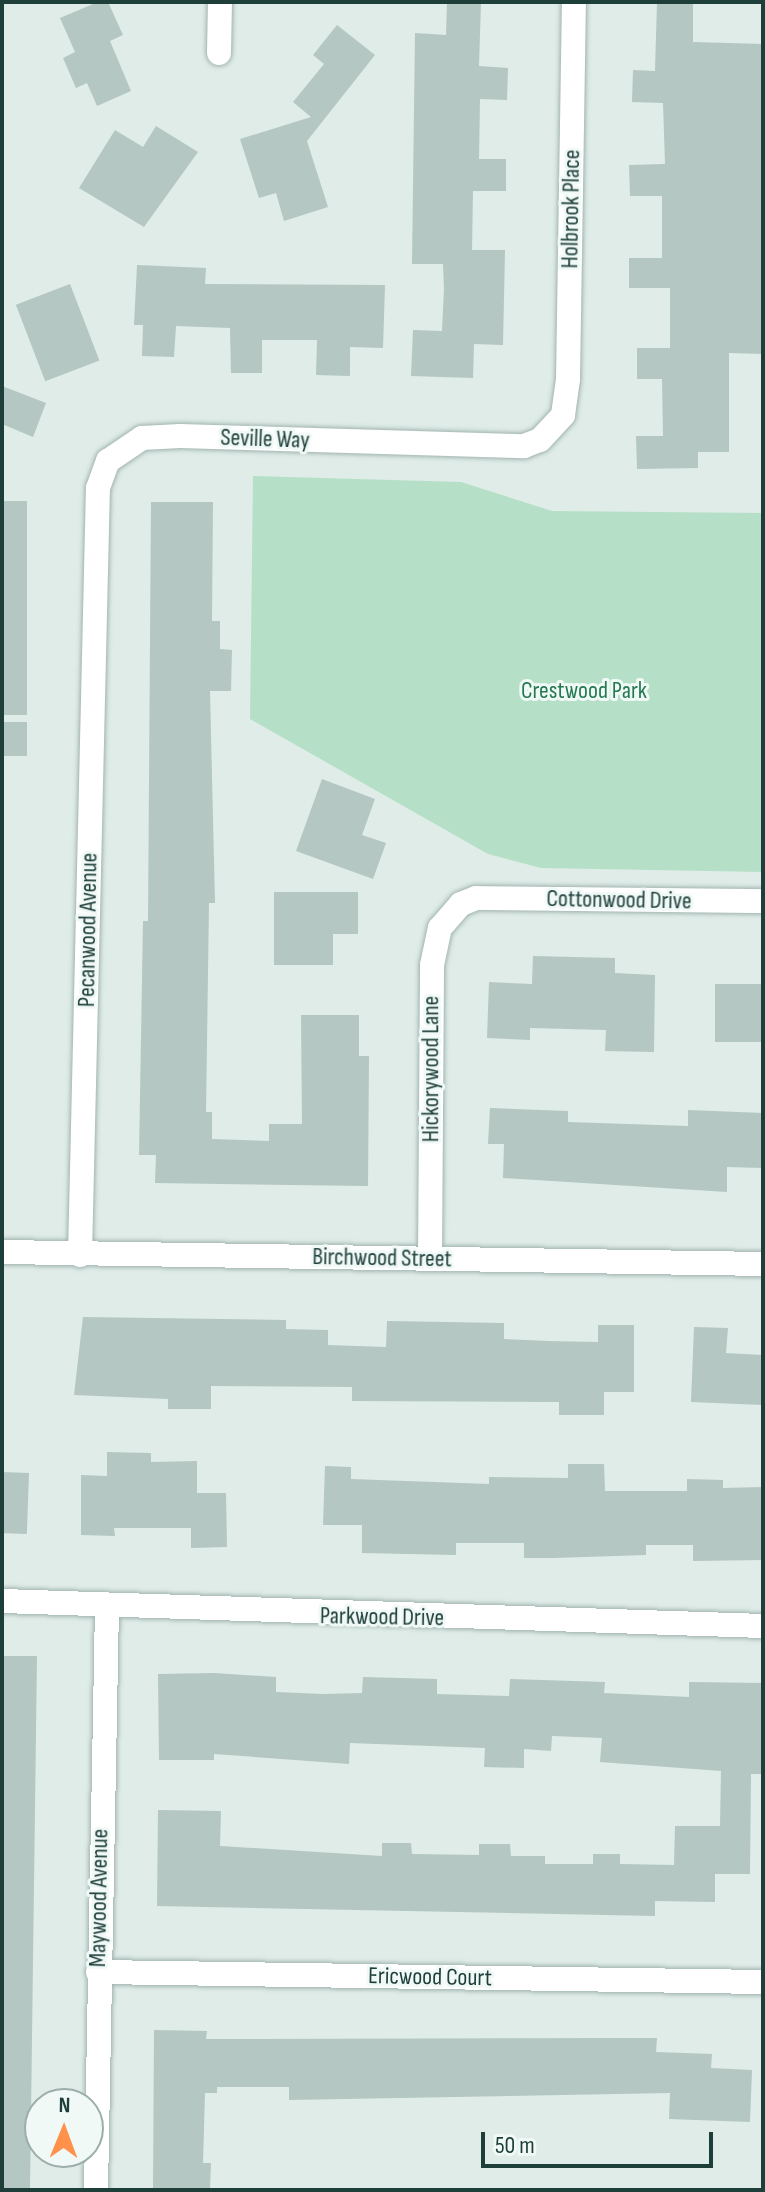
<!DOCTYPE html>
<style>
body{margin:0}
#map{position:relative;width:765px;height:2192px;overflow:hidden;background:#dfece8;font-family:"Sofia Sans Condensed",sans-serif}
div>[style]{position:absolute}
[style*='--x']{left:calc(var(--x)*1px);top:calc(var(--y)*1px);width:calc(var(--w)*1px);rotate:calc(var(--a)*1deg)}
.green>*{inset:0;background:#b5e0c7}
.building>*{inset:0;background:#b4c7c2;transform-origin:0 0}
.roads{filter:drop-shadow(0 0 2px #a1b4b0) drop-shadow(0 0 2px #a1b4b0)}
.minor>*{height:24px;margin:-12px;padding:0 12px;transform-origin:12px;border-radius:12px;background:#fff}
span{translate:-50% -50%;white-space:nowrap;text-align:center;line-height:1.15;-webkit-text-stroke:6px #f0f9f6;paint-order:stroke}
.street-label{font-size:24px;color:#1e3e3a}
.park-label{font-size:24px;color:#247a52}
.frame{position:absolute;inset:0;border:4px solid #1e3e3a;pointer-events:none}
.north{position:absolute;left:24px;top:2088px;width:80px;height:80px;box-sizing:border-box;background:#f0f9f6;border:2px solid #9caeab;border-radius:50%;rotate:1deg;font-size:22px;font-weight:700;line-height:32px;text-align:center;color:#1e3e3a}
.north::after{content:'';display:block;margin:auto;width:28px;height:36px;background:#ff914b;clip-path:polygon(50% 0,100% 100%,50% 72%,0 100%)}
.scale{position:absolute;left:481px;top:2132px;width:232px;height:36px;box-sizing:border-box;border:4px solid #1e3e3a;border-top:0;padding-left:10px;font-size:24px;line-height:28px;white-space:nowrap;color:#1e3e3a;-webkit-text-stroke:6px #f0f9f6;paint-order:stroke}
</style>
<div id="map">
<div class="green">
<div style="clip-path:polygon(253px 476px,461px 482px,552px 511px,763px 513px,763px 872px,541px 868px,488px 854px,250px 719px)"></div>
</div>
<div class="building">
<div style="clip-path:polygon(98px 2px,108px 2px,123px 35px,110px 41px,131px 91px,97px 106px,87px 83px,76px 88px,63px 58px,75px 52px,60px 18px)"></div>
<div style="clip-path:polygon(447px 2px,481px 2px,479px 66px,508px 68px,507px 100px,480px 99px,479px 159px,506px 159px,506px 191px,473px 191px,472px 250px,505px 250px,503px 345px,474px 344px,473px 378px,411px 376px,413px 330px,442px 331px,444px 289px,443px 264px,412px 264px,415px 33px,446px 35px)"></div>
<div style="clip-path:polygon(657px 2px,693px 2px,693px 42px,763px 44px,763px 354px,729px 353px,729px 452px,698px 452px,698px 468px,637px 469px,636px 436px,663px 436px,662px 379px,637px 379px,637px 348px,670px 348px,670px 288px,629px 288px,629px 258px,662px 258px,662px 196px,630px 196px,629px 165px,665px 164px,663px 103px,632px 102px,633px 70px,655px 71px)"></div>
<div style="clip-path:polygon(337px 25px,375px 55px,307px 141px,328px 207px,284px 221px,276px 193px,259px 198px,240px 139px,311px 117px,293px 102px,324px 64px,313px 55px)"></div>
<div style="clip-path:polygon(156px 126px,198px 152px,144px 227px,79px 188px,115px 130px,143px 147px)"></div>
<div style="clip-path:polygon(137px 265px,206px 268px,205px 284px,385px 285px,383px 348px,350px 347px,350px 376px,316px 375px,317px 340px,262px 340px,262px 373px,231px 373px,230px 328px,176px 326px,174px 357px,142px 356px,143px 325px,134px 325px)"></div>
<div style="left:70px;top:284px;width:82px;height:58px;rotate:69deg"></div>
<div style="clip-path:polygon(2px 386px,46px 403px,33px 437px,2px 424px)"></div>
<div style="left:2px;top:501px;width:25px;height:214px"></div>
<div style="clip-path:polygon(151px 502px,213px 502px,212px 621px,220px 621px,220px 649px,232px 650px,231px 691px,210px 691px,215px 903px,209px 903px,206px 1112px,212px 1112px,212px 1139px,269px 1141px,269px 1124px,302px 1124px,301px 1015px,359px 1015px,359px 1056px,369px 1056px,368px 1186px,155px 1183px,156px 1155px,139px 1155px,143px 921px,148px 921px)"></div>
<div style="left:2px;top:722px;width:25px;height:34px"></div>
<div style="clip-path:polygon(322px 779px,375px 799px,362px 835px,386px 843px,373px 879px,296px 851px)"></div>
<div style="clip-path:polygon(274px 892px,358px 892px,358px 934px,333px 934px,333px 965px,274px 965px)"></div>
<div style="clip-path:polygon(533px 956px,615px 958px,615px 973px,655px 975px,654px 1052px,605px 1051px,606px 1030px,530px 1028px,530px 1040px,487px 1038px,489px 982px,532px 984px)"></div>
<div style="left:715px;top:984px;width:48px;height:58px"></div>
<div style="clip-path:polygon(490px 1108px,568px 1111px,568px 1122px,688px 1126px,688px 1110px,763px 1113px,763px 1168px,727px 1167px,727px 1192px,503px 1178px,504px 1144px,488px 1144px)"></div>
<div style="clip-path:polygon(83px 1317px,286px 1320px,286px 1329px,328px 1330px,328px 1345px,386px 1347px,387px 1321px,504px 1323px,504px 1339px,548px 1341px,598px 1342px,598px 1325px,634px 1325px,634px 1392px,604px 1392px,604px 1415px,559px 1415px,559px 1402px,352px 1401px,352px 1387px,211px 1386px,211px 1409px,168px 1409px,168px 1399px,74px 1395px)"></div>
<div style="clip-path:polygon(694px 1327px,728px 1328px,726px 1353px,763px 1355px,763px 1405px,691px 1402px)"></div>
<div style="clip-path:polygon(107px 1452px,151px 1453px,151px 1462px,197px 1461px,197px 1493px,226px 1493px,227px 1547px,191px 1548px,191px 1528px,114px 1528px,115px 1536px,81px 1535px,81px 1475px,107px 1476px)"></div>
<div style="clip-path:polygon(568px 1464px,604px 1464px,605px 1491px,687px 1491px,687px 1479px,723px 1480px,723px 1488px,763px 1487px,763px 1560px,693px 1561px,693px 1545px,646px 1545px,646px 1555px,554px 1558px,524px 1558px,524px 1543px,456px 1543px,456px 1555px,362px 1553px,362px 1525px,323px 1525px,325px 1466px,351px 1467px,351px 1479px,489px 1484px,489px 1477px,568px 1478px)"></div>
<div style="left:2px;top:1472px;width:27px;height:61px;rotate:2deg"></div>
<div style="clip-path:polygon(2px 1656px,37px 1656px,30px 2190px,2px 2190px)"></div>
<div style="clip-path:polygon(214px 1673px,276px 1677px,276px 1692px,323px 1694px,362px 1693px,363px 1677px,437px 1679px,437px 1694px,509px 1696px,510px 1679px,605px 1682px,604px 1693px,689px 1697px,689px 1682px,763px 1683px,763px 1774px,751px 1774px,750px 1874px,715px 1874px,715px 1902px,655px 1901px,655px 1916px,157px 1906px,158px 1810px,221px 1811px,220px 1846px,382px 1856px,382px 1843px,411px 1843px,412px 1854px,479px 1855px,479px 1844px,510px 1844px,511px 1856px,545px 1856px,545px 1864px,593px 1864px,593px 1854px,620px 1854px,620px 1864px,674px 1865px,675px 1826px,720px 1826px,721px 1771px,600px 1762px,602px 1738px,552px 1736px,551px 1751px,524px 1749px,524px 1768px,484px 1767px,485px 1748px,350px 1743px,349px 1764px,214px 1754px,214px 1760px,159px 1760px,158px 1674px)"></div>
<div style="clip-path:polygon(154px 2030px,207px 2031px,206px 2039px,657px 2038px,656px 2052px,712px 2054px,711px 2068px,752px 2070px,750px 2122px,669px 2119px,670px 2093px,289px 2100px,289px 2087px,217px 2087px,217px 2093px,205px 2093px,203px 2163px,211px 2163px,210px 2190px,153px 2190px)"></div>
</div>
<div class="roads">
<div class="minor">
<div style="--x:219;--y:53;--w:51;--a:-88.9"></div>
<div style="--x:2;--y:1252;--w:761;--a:0.9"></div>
<div style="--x:80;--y:1255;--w:767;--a:-88.66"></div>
<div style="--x:98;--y:488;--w:29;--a:-70"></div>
<div style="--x:108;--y:461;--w:41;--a:-34.1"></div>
<div style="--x:142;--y:438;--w:38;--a:-3"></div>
<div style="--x:180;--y:436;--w:344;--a:1.7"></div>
<div style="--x:524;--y:446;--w:17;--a:-21"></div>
<div style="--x:540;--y:440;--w:34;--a:-47"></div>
<div style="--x:563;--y:415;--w:36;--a:-82"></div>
<div style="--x:568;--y:379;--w:377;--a:-89.1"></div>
<div style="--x:430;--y:1259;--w:294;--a:-89.6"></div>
<div style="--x:432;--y:965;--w:38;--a:-78"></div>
<div style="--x:440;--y:928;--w:32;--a:-49"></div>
<div style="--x:461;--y:904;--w:16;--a:-22"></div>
<div style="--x:476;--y:898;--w:287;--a:0.6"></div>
<div style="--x:2;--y:1601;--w:761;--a:1.88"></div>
<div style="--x:98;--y:1972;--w:665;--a:0.86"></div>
<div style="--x:96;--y:2190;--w:583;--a:-88.92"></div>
</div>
</div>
<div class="street-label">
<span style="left:571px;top:209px;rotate:-89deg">Holbrook Place</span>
<span style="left:265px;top:439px;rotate:2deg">Seville Way</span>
<span style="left:619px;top:900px;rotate:1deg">Cottonwood Drive</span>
<span style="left:88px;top:930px;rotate:-89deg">Pecanwood Avenue</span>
<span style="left:431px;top:1069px;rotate:-90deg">Hickorywood Lane</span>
<span style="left:382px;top:1258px;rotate:1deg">Birchwood Street</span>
<span style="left:382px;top:1617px;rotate:1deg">Parkwood Drive</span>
<span style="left:99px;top:1898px;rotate:-89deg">Maywood Avenue</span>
<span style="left:430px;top:1977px;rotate:1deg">Ericwood Court</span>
</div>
<div class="park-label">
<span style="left:584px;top:691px">Crestwood Park</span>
</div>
<div class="frame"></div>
<div class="north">N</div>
<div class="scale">50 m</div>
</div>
